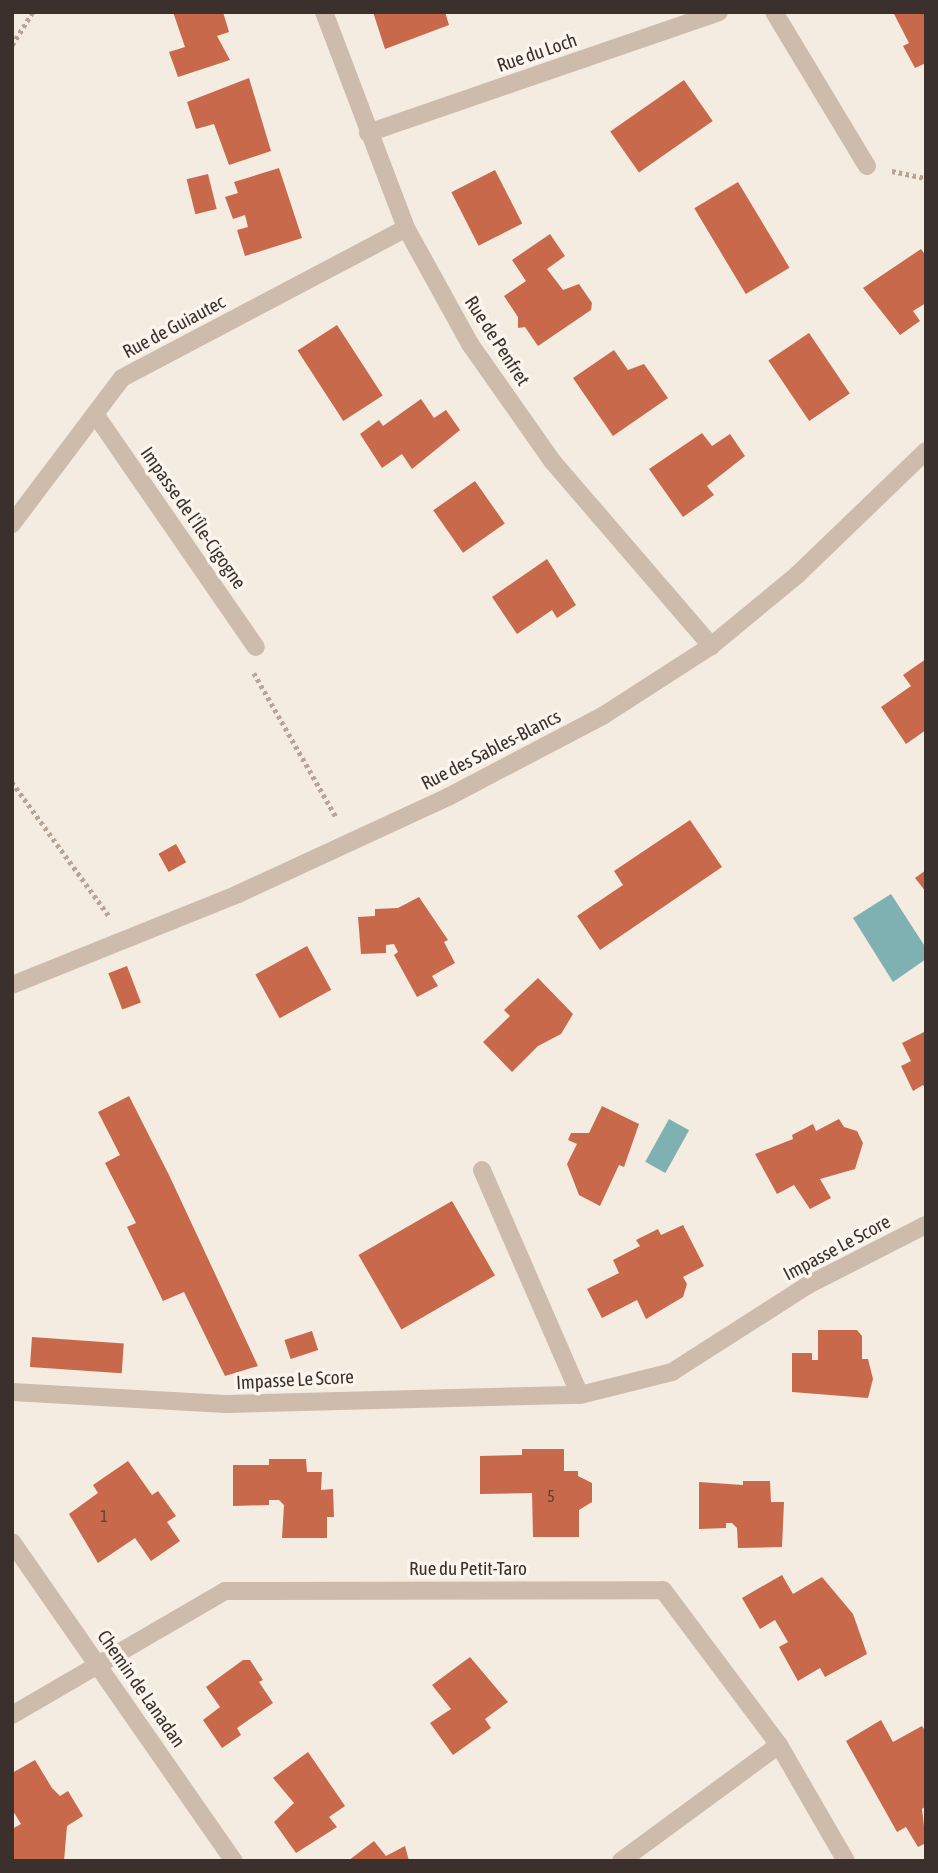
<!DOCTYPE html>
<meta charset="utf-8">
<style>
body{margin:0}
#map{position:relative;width:938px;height:1873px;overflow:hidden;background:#f4ebe1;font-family:"Asap Condensed",sans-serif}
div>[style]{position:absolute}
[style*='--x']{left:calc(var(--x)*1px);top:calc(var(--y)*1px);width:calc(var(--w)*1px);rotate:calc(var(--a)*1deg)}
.water>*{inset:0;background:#7fb0b2;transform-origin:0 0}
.building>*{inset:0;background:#c8694b;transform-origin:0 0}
.path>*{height:4.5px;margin-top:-2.25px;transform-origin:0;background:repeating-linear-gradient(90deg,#b9a596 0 3.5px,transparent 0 7px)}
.minor>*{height:18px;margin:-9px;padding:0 9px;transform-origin:9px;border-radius:9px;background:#cdbbac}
span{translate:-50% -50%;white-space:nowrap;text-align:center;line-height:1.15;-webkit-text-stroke:7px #fbf5ee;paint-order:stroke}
.number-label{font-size:16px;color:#5e3e33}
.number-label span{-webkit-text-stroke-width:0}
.street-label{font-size:19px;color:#3b302b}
.frame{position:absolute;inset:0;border:14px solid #3b302b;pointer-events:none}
</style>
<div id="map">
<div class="water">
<div style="clip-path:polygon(891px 894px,926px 948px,926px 959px,893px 982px,853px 918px)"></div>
<div style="left:669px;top:1119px;width:23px;height:49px;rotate:29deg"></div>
</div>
<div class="building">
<div style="clip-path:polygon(173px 12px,223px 12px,229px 32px,217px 36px,230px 60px,178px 77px,169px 52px,185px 47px)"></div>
<div style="clip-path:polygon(373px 12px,445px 12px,449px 25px,385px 49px)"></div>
<div style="clip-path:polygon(893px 12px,926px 12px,926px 63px,915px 68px,903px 46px,909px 43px)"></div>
<div style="clip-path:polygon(249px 78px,271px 151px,229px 165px,214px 124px,196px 129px,187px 102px)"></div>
<div style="left:684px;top:80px;width:50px;height:90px;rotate:55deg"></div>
<div style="clip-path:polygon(279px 168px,302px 238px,245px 256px,237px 230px,248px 227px,245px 215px,233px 219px,225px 197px,238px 193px,234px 182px)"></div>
<div style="left:495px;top:170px;width:60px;height:49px;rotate:63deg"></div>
<div style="left:208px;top:174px;width:36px;height:22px;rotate:76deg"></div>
<div style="left:738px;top:182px;width:100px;height:51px;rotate:59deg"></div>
<div style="clip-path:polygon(550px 234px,565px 256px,547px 269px,563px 290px,579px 284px,592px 303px,591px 310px,538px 346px,525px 327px,518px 328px,518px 317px,504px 296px,526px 281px,512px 260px)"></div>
<div style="clip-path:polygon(921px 249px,926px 256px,926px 303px,913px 311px,920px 321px,900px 335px,863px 288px)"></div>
<div style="left:337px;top:325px;width:84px;height:47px;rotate:57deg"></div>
<div style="left:809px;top:333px;width:73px;height:49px;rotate:56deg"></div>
<div style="clip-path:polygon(614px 350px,628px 370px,644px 364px,668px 398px,613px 436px,573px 378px)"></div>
<div style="clip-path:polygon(421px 399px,434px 418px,446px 410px,460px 430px,412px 469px,402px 454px,382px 468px,360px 434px,379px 420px,383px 426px)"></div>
<div style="clip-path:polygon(702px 433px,712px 446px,730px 434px,745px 456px,707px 486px,714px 495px,683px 517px,649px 469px)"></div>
<div style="left:475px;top:481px;width:52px;height:51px;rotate:55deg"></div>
<div style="clip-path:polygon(547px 559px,576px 605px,557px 618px,552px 610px,517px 634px,492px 597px)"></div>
<div style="clip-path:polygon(926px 659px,926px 730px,906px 744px,881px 707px,911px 686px,903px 675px)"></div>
<div style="clip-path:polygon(690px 820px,722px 867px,600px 950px,577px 916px,623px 885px,614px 871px)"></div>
<div style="left:176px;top:844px;width:21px;height:20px;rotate:61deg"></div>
<div style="clip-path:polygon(926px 870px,926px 892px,915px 878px)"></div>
<div style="clip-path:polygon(419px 897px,448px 940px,444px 942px,455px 963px,432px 976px,438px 986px,417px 997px,394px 955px,398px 952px,394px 944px,386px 945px,386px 953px,361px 954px,358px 917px,375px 916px,375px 909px,398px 908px)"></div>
<div style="left:307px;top:946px;width:50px;height:59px;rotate:61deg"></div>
<div style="left:127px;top:966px;width:39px;height:20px;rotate:69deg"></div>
<div style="clip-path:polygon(538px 978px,573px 1014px,561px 1034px,538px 1046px,512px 1072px,483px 1042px,510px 1016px,504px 1010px)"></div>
<div style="clip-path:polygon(926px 1031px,926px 1090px,923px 1085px,913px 1091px,901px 1066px,911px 1061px,902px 1043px)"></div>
<div style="clip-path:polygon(129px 1096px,169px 1175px,258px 1366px,225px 1376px,184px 1292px,163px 1301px,127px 1227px,136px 1223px,105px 1163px,120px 1155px,98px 1112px)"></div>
<div style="clip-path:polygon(602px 1106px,639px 1124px,624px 1167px,619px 1165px,600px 1206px,579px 1195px,567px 1164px,577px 1144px,568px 1140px,571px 1133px,589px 1133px)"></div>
<div style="clip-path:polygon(839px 1119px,844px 1127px,857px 1131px,863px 1143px,855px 1169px,820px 1179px,831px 1198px,810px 1209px,794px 1185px,777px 1194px,755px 1154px,793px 1139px,792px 1135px,813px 1124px,816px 1131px)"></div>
<div style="left:452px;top:1201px;width:86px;height:108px;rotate:60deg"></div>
<div style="clip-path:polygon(683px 1225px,704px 1266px,683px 1277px,687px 1284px,683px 1297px,646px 1319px,637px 1300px,602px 1318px,587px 1289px,619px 1273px,613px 1260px,640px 1246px,636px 1240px,658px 1229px,661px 1235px)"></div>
<div style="clip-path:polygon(818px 1330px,857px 1330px,862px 1336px,862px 1359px,868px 1359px,873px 1379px,868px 1398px,792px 1392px,792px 1353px,812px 1353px,812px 1360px,818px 1360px)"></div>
<div style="left:312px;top:1331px;width:20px;height:29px;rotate:72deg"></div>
<div style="left:32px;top:1337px;width:92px;height:30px;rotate:4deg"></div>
<div style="clip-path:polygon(522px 1449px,564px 1449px,564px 1471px,578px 1471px,578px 1476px,592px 1483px,592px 1502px,579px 1510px,579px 1537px,533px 1537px,532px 1493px,480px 1494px,480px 1456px,522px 1455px)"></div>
<div style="clip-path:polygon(269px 1459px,306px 1459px,307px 1472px,322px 1472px,321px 1490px,333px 1489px,334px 1517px,327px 1517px,327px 1538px,282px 1538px,284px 1505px,279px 1500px,269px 1500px,269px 1505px,233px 1506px,233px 1465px,269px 1465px)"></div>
<div style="clip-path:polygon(128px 1461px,152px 1495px,158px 1491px,176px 1516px,167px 1522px,180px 1541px,151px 1561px,135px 1538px,98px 1563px,69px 1514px,98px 1493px,93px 1485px)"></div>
<div style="clip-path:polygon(743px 1481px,770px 1481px,771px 1502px,784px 1502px,782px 1547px,738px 1548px,737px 1528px,732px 1523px,726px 1523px,726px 1528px,699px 1529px,699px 1482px,743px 1485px)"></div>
<div style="clip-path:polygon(782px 1575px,793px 1594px,822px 1577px,853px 1614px,867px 1654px,825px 1677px,820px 1668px,798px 1681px,779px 1647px,788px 1642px,775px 1620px,760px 1629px,742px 1598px)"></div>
<div style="clip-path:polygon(470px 1657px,508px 1702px,485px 1719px,491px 1728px,453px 1755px,430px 1723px,451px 1709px,432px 1685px)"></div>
<div style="clip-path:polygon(243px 1660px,250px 1660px,263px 1680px,259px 1682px,273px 1703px,237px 1728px,241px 1735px,222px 1748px,203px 1720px,220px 1707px,206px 1687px)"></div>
<div style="clip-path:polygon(881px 1720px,893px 1742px,922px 1726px,926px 1732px,926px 1806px,922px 1809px,926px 1843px,918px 1847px,906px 1827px,897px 1832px,846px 1741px)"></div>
<div style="clip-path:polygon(308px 1752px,345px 1806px,329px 1817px,337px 1827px,296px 1853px,274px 1822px,294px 1803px,273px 1778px)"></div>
<div style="clip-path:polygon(35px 1760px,52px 1788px,60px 1796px,68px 1791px,83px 1816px,67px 1826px,64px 1861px,14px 1861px,12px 1856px,12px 1829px,21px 1824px,13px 1811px,12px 1773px)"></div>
<div style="clip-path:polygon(374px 1841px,386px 1856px,405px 1846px,409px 1861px,348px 1861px)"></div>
</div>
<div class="path">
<div style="--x:12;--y:45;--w:39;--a:-58"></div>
<div style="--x:892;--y:171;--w:35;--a:12"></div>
<div style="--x:254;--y:673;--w:166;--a:60.3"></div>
<div style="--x:12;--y:782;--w:165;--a:54.1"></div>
</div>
<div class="minor">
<div style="--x:324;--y:12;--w:231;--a:69.2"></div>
<div style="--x:406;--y:228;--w:132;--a:61.1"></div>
<div style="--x:470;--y:344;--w:144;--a:54.9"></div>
<div style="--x:553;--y:462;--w:243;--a:49.3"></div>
<div style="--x:774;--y:12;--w:180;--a:58.9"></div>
<div style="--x:368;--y:133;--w:371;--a:-19"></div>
<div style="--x:95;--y:414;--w:283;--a:55.4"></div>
<div style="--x:12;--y:524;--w:183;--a:-53"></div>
<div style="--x:122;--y:378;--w:321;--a:-27.8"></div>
<div style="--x:12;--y:985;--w:244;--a:-21.9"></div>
<div style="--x:238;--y:894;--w:231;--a:-24.8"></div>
<div style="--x:448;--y:797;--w:176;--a:-27.7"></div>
<div style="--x:604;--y:715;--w:127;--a:-32.8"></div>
<div style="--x:711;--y:646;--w:112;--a:-39.5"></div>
<div style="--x:797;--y:575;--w:179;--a:-43.9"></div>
<div style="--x:482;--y:1170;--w:245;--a:66.5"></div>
<div style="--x:12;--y:1392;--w:214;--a:3.2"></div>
<div style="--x:226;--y:1404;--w:354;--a:-1.5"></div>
<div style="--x:580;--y:1395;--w:95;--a:-14"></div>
<div style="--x:672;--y:1372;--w:161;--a:-32.6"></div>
<div style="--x:808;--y:1285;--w:132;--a:-27"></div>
<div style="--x:12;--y:1542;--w:389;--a:55.2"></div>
<div style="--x:12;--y:1715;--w:246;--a:-30.2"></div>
<div style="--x:225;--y:1591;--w:438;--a:-0.1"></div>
<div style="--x:663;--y:1590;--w:194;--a:53.2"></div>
<div style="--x:779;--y:1745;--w:134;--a:60"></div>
<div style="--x:621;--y:1861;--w:196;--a:-36.3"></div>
</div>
<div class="number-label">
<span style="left:551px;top:1496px">5</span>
<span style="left:104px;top:1516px">1</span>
</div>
<div class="street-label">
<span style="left:537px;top:53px;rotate:-19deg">Rue du Loch</span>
<span style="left:174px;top:327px;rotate:-28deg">Rue de Guiautec</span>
<span style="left:497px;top:341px;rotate:57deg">Rue de Penfret</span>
<span style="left:193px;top:518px;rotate:55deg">Impasse de l'Île-Cigogne</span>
<span style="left:491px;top:750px;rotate:-27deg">Rue des Sables-Blancs</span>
<span style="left:837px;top:1248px;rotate:-28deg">Impasse Le Score</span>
<span style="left:295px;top:1380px;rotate:-3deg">Impasse Le Score</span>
<span style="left:468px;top:1569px">Rue du Petit-Taro</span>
<span style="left:141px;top:1689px;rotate:55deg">Chemin de Lanadan</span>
</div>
<div class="frame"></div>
</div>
